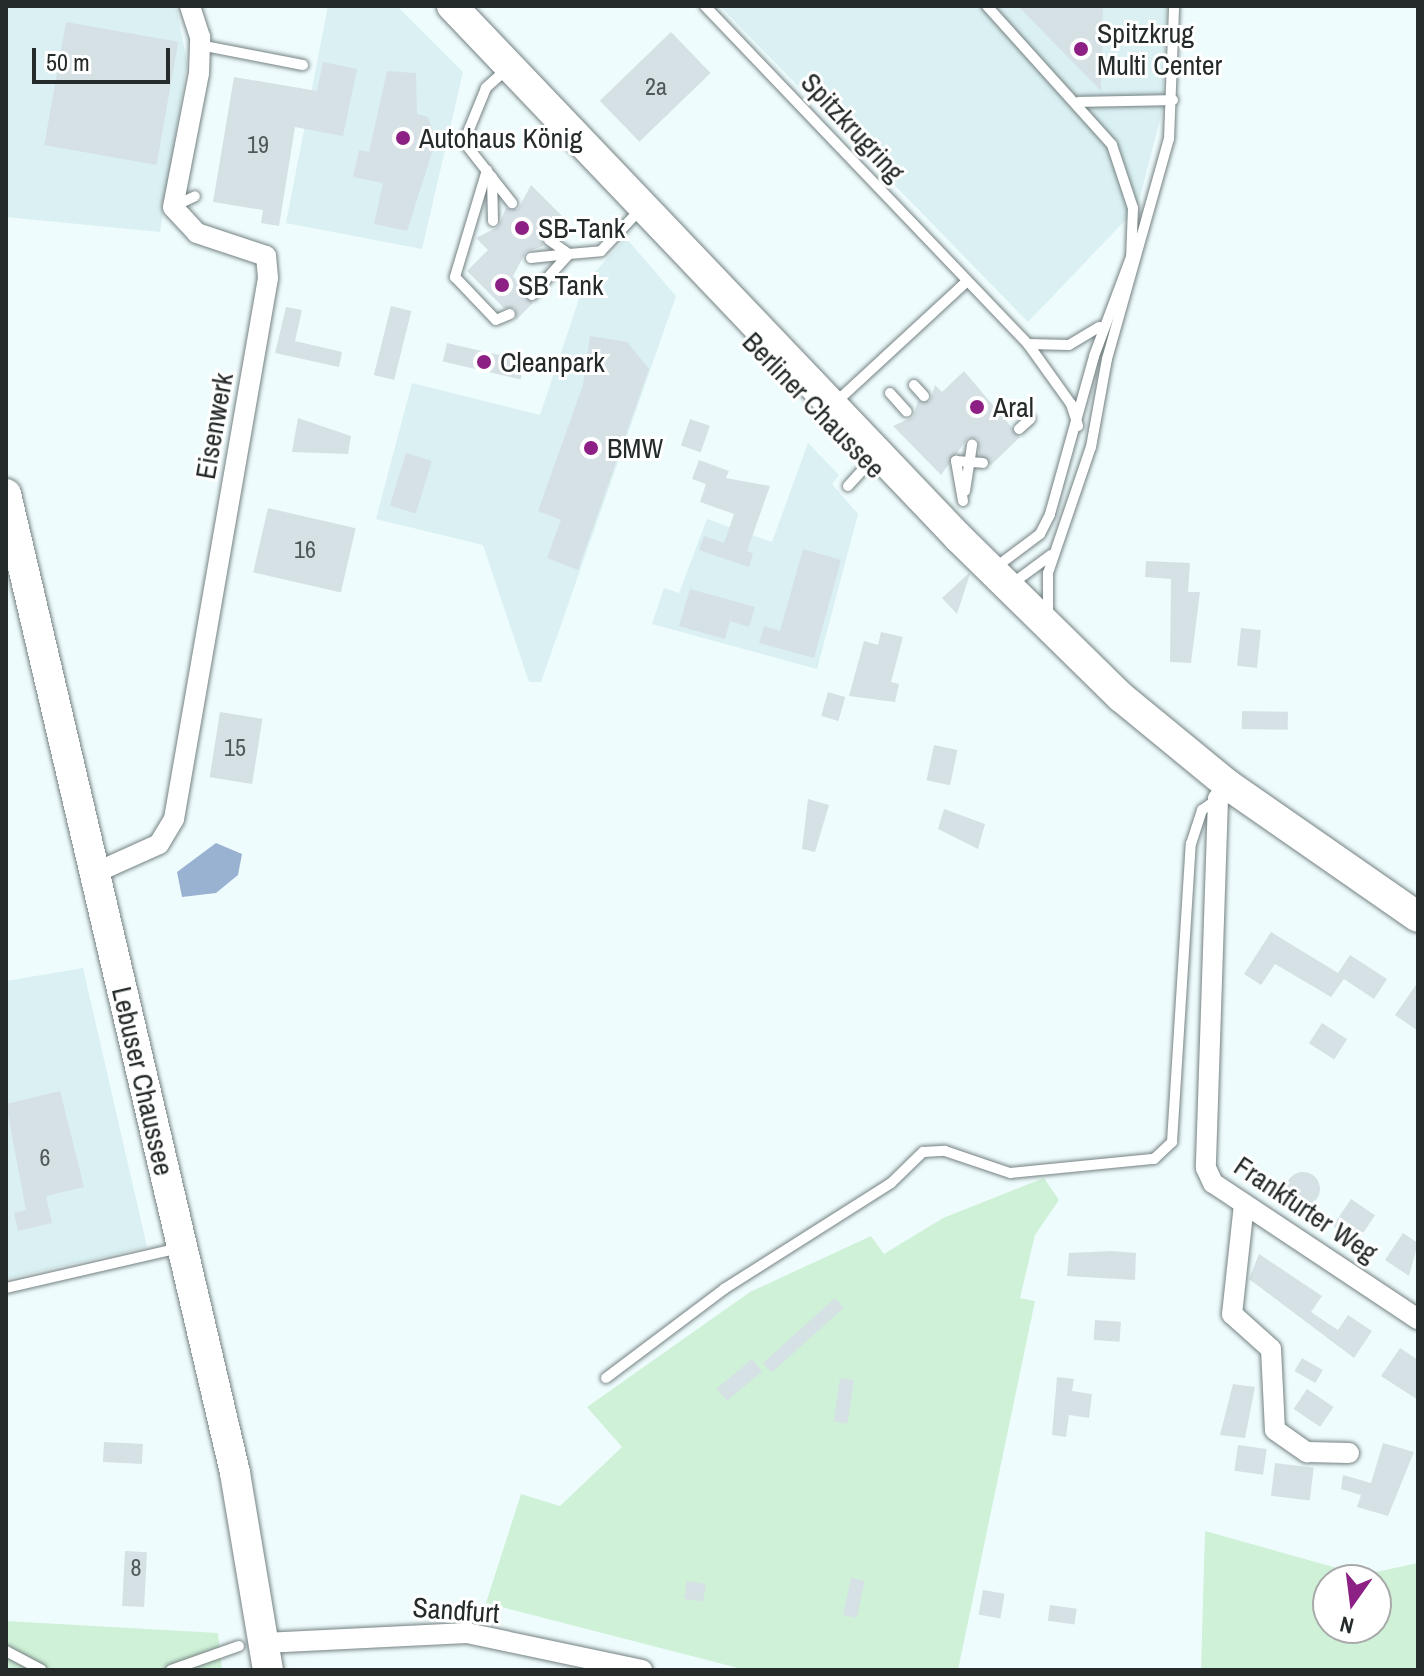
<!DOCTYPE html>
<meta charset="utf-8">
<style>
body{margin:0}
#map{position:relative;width:1424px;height:1676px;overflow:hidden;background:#effcfd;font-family:"Archivo Narrow",sans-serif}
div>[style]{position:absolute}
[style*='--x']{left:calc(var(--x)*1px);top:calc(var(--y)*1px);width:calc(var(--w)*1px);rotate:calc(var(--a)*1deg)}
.built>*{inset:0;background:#daf0f2}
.green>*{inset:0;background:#cff1d7}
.water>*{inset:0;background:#99b2d1}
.building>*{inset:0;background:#d6e1e6;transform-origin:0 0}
.round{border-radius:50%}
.roads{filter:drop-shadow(0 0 2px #758182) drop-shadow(0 0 2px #758182)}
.service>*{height:10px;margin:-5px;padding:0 5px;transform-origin:5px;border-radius:5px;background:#fff}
.minor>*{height:20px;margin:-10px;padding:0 10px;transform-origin:10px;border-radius:10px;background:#fff}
.primary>*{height:30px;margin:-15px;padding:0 15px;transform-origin:15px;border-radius:15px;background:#fff}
.dots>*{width:22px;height:22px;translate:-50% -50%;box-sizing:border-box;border:4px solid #fff;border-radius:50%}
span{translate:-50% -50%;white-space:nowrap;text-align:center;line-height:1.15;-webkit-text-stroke:6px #fff;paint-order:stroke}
.number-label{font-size:24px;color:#515859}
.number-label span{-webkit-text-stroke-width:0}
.poi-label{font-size:28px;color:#252a2a}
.left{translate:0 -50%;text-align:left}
.street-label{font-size:28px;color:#252a2a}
.frame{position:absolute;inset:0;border:8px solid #252a2a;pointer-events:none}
.north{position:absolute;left:1312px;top:1564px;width:80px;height:80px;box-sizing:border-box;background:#fff;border:2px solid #a8aaaa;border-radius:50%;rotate:194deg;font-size:22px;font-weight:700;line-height:32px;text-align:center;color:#252a2a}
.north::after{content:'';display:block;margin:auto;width:28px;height:36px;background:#8d2084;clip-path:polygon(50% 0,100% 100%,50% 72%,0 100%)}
.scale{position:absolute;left:32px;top:48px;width:138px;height:36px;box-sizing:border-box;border:4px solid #252a2a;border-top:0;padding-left:10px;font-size:24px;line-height:28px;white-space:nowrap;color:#252a2a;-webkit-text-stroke:6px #fff;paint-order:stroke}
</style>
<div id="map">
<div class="built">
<div style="clip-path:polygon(6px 6px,176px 6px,187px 63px,160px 232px,6px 217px)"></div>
<div style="clip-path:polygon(328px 6px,397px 6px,463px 72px,422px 249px,286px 223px)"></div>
<div style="clip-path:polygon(720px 6px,1167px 6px,1162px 112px,1137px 208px,1028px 322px)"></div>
<div style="clip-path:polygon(626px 238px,676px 296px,541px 682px,529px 682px,483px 545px,376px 519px,412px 383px,540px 415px,584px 284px)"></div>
<div style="clip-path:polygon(808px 443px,839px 475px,832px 484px,858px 514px,817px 669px,652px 624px,664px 588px,679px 593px,707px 519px,772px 542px)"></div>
<div style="clip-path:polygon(83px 968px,147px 1247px,6px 1279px,6px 981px)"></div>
</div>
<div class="green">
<div style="clip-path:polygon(1044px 1178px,1059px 1200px,1035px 1235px,1020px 1298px,1035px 1301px,958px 1670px,746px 1670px,486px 1603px,521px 1494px,560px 1506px,622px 1447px,587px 1407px,750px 1292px,871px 1236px,884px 1254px,943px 1218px)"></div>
<div style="clip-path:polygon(evenodd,1205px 1531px,1362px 1575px,1418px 1563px,1418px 1670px,1201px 1670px,1205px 1531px,1328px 1580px,1376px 1580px,1376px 1628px,1328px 1628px,1328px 1580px)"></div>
<div style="clip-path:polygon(6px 1621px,218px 1633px,222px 1670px,6px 1670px)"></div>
</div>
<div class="water">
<div style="clip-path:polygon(216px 843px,242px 854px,238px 875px,216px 893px,182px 897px,177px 872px)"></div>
</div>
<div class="building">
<div style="clip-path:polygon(1018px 6px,1103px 6px,1101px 91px)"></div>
<div style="left:66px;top:22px;width:114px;height:125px;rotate:10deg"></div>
<div style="left:671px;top:32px;width:57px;height:99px;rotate:46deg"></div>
<div style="clip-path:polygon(323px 62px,357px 69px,343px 136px,295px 127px,279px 226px,261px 223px,263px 210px,213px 202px,234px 77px,317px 91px)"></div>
<div style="clip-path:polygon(387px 71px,416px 73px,417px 114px,428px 117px,436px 140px,407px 231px,374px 224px,383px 183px,353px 177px,359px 150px,369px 152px)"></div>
<div style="clip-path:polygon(531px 185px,568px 222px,543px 235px,543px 246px,526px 252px,513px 276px,533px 303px,516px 320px,515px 308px,504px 308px,467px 271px,488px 250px,476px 238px,498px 227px,506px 208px,518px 209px)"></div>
<div style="left:391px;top:306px;width:21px;height:71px;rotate:14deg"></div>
<div style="clip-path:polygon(286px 307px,302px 310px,295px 341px,342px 352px,339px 367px,275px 353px)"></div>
<div style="clip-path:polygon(590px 336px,627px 342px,649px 369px,578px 570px,547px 558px,561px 520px,538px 511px,583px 385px)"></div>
<div style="left:447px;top:343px;width:80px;height:19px;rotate:13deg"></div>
<div style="clip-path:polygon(964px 371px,1020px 437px,991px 465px,979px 455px,978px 439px,968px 438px,941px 475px,893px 426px,913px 417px,918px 401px,930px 401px,935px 385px,942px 392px)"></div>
<div style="clip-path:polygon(298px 418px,351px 436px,348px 454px,292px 452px)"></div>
<div style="left:690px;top:419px;width:21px;height:28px;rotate:19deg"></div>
<div style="left:406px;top:453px;width:27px;height:55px;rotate:17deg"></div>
<div style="clip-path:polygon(699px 460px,729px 471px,726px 478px,770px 486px,747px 551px,753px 553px,749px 567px,699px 550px,704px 536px,724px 543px,734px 514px,700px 502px,706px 484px,692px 479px)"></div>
<div style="left:268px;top:508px;width:90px;height:66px;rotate:13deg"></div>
<div style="clip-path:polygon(803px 549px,841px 560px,814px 658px,759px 643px,764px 626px,780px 631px)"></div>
<div style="clip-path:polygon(1146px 561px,1190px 563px,1188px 592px,1200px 592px,1191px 663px,1170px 662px,1171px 579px,1145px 577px)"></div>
<div style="clip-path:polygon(969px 573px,970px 574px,957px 614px,942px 598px)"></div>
<div style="clip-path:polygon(690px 589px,755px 607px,749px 627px,730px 621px,725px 639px,679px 626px)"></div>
<div style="left:1241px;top:628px;width:20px;height:38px;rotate:6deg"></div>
<div style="clip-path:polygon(881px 632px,903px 637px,891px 682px,899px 684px,895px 702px,849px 696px,864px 641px,878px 645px)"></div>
<div style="left:828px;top:692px;width:18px;height:25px;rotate:16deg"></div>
<div style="left:1242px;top:711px;width:46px;height:18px;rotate:1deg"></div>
<div style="left:220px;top:712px;width:43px;height:66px;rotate:9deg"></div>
<div style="left:934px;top:745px;width:24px;height:36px;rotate:12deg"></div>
<div style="clip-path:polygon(808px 799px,829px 805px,815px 852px,802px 849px)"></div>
<div style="clip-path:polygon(944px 809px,985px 824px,978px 849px,938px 829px)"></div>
<div style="clip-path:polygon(1271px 932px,1338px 973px,1350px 955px,1387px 979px,1374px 999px,1344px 979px,1331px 997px,1275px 964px,1261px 985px,1244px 974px)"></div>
<div style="clip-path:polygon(1418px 982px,1418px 1031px,1395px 1015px)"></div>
<div style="left:1322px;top:1023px;width:30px;height:24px;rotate:33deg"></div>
<div style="clip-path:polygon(60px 1091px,84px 1187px,46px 1196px,52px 1223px,18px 1231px,14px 1213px,26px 1210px,6px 1104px)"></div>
<div class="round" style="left:1286px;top:1172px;width:34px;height:34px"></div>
<div style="left:1351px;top:1199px;width:29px;height:33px;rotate:34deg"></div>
<div style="clip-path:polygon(1403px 1233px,1418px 1243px,1409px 1276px,1385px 1260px)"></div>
<div style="clip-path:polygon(1111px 1251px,1136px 1253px,1135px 1280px,1067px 1276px,1069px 1253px)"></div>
<div style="clip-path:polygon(1259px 1254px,1322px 1296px,1311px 1312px,1338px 1330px,1348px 1315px,1372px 1331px,1354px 1358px,1249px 1279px)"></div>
<div style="left:835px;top:1298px;width:13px;height:97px;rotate:48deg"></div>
<div style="left:1095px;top:1320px;width:26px;height:20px;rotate:4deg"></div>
<div style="clip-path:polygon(1400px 1348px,1418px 1360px,1418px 1400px,1381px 1376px)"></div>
<div style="left:1302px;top:1358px;width:24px;height:15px;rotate:30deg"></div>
<div style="left:752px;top:1359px;width:16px;height:46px;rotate:50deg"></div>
<div style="clip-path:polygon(1057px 1377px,1074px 1379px,1072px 1391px,1092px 1394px,1089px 1418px,1069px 1415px,1066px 1437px,1052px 1435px)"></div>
<div style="left:840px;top:1378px;width:14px;height:44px;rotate:8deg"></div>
<div style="clip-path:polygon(1233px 1384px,1255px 1387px,1245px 1438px,1220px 1435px)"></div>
<div style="left:1307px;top:1389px;width:32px;height:24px;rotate:34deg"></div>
<div style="left:104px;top:1442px;width:39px;height:20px;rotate:3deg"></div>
<div style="clip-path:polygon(1383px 1443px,1414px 1452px,1388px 1516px,1357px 1507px,1361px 1495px,1341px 1489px,1343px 1475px,1371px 1483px)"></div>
<div style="left:1238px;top:1445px;width:29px;height:26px;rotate:8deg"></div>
<div style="left:1275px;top:1463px;width:39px;height:33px;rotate:7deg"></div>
<div style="left:125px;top:1551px;width:22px;height:55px;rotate:3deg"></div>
<div style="left:851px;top:1578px;width:14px;height:38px;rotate:12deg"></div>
<div style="left:687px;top:1581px;width:19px;height:18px;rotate:9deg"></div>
<div style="left:983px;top:1590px;width:22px;height:25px;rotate:10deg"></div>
<div style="left:1050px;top:1605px;width:27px;height:16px;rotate:8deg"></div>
</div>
<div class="roads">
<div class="service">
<div style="--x:705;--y:6;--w:468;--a:46.3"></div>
<div style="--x:1028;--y:344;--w:74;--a:54.4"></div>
<div style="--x:1071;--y:404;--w:23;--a:72"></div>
<div style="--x:987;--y:6;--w:187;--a:48"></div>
<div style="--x:1112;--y:145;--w:66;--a:71.6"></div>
<div style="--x:1133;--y:208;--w:52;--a:92.2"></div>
<div style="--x:200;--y:45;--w:105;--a:11"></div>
<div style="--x:508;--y:68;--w:30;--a:138"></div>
<div style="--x:486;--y:88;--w:58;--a:112.2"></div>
<div style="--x:464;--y:142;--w:78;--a:51.8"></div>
<div style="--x:1079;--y:102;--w:94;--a:-1.2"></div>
<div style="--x:487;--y:170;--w:112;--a:106.7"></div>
<div style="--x:455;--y:277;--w:59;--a:46.4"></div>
<div style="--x:496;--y:320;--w:15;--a:-23"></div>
<div style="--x:492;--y:177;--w:44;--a:88.7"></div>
<div style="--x:174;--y:206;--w:23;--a:-25"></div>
<div style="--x:549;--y:240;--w:24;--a:35"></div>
<div style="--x:569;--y:254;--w:32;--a:-5"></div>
<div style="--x:601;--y:251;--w:48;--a:-46.7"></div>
<div style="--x:531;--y:258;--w:38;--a:-6"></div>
<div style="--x:532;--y:295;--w:55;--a:-47.9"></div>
<div style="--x:1028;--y:344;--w:41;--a:1.4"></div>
<div style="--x:1069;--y:345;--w:35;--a:-31"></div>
<div style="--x:914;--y:385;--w:15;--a:48"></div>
<div style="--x:890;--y:393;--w:25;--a:48"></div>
<div style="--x:835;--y:403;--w:178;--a:-42.7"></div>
<div style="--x:1019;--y:429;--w:15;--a:-42"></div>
<div style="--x:848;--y:486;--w:42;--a:-47.9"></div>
<div style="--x:965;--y:491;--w:47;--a:-81.3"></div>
<div style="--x:963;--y:501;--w:41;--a:-99.9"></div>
<div style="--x:956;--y:461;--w:27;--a:4"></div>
<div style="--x:996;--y:567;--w:55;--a:-36.9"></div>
<div style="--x:1040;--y:534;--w:22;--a:-63"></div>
<div style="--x:1050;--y:514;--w:164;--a:-74.4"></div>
<div style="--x:1094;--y:356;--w:106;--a:-69.5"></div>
<div style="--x:1013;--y:583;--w:47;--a:-36.4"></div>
<div style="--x:1048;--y:614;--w:41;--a:-90"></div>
<div style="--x:1048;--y:573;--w:133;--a:-71.2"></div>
<div style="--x:1091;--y:447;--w:89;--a:-79.7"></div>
<div style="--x:1107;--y:359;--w:229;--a:-74.3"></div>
<div style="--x:1169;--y:139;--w:133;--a:-87.8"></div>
<div style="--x:6;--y:1288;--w:178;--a:-13"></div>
<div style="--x:606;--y:1378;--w:148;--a:-37"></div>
<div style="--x:724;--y:1289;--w:198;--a:-32.4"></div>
<div style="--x:891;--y:1183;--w:45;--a:-44.1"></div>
<div style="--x:923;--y:1152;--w:22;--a:-3"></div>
<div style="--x:945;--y:1151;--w:69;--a:18.7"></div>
<div style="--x:1010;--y:1173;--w:145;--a:-5.6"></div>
<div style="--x:1154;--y:1159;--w:25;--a:-43"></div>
<div style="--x:1172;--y:1142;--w:299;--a:-86.4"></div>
<div style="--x:1191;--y:844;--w:36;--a:-72"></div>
<div style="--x:1202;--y:810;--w:19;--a:-35"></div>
<div style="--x:6;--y:1651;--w:40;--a:28"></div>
<div style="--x:171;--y:1670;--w:72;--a:-19.4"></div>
</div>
<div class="minor">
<div style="--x:1228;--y:785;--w:17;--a:126"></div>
<div style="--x:1218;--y:799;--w:369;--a:91.9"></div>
<div style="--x:1206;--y:1168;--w:17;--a:65"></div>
<div style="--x:1213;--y:1183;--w:246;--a:33.6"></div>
<div style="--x:97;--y:872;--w:68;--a:-24.3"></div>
<div style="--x:159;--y:844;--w:29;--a:-59"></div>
<div style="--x:174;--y:819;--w:549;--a:-80.14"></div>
<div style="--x:268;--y:278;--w:22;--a:-95"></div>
<div style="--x:266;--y:256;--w:73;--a:-161.6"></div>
<div style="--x:197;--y:233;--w:35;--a:-133"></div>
<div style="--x:173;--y:207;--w:136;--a:-79"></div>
<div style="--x:199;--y:73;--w:36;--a:-88"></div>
<div style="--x:200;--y:37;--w:33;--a:-108"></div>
<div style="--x:1244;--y:1204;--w:111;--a:96.2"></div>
<div style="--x:1232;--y:1314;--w:52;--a:41.9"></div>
<div style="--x:1271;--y:1349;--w:81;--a:87.2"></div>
<div style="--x:1275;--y:1430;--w:39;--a:35"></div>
<div style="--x:1307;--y:1452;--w:42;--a:1.4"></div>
<div style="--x:264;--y:1643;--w:203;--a:-2.8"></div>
<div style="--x:467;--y:1633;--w:179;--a:11.9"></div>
</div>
<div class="primary">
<div style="--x:452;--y:6;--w:735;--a:46.38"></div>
<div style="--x:959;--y:538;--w:227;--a:44.5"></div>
<div style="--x:1121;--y:697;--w:139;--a:39.4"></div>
<div style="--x:1228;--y:785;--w:231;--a:34.8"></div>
<div style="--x:6;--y:494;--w:1005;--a:76.83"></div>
<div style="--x:235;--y:1473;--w:200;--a:80.5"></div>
</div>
</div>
<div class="dots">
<div style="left:1081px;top:49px;background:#8d2084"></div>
<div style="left:403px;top:138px;background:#8d2084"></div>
<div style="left:522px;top:228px;background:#8d2084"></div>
<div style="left:502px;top:285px;background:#8d2084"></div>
<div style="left:484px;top:362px;background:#8d2084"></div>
<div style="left:977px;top:407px;background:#8d2084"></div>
<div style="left:591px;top:448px;background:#8d2084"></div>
</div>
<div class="number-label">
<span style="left:656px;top:87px">2a</span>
<span style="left:258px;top:145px">19</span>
<span style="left:305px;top:550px">16</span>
<span style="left:235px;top:748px">15</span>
<span style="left:45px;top:1158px">6</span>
<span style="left:136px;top:1568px">8</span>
</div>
<div class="poi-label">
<span class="left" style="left:1097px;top:49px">Spitzkrug<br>Multi Center</span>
<span class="left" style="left:419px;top:138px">Autohaus König</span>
<span class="left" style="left:538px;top:228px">SB-Tank</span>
<span class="left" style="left:518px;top:285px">SB Tank</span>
<span class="left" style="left:500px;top:362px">Cleanpark</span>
<span class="left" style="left:993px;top:407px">Aral</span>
<span class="left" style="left:607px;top:448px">BMW</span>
</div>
<div class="street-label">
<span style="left:853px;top:127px;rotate:47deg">Spitzkrugring</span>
<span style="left:814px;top:405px;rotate:46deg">Berliner Chaussee</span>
<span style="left:214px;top:426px;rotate:-80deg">Eisenwerk</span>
<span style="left:143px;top:1081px;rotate:77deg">Lebuser Chaussee</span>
<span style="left:1306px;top:1209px;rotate:34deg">Frankfurter Weg</span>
<span style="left:456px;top:1610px;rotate:4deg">Sandfurt</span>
</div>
<div class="frame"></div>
<div class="north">N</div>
<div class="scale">50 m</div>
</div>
